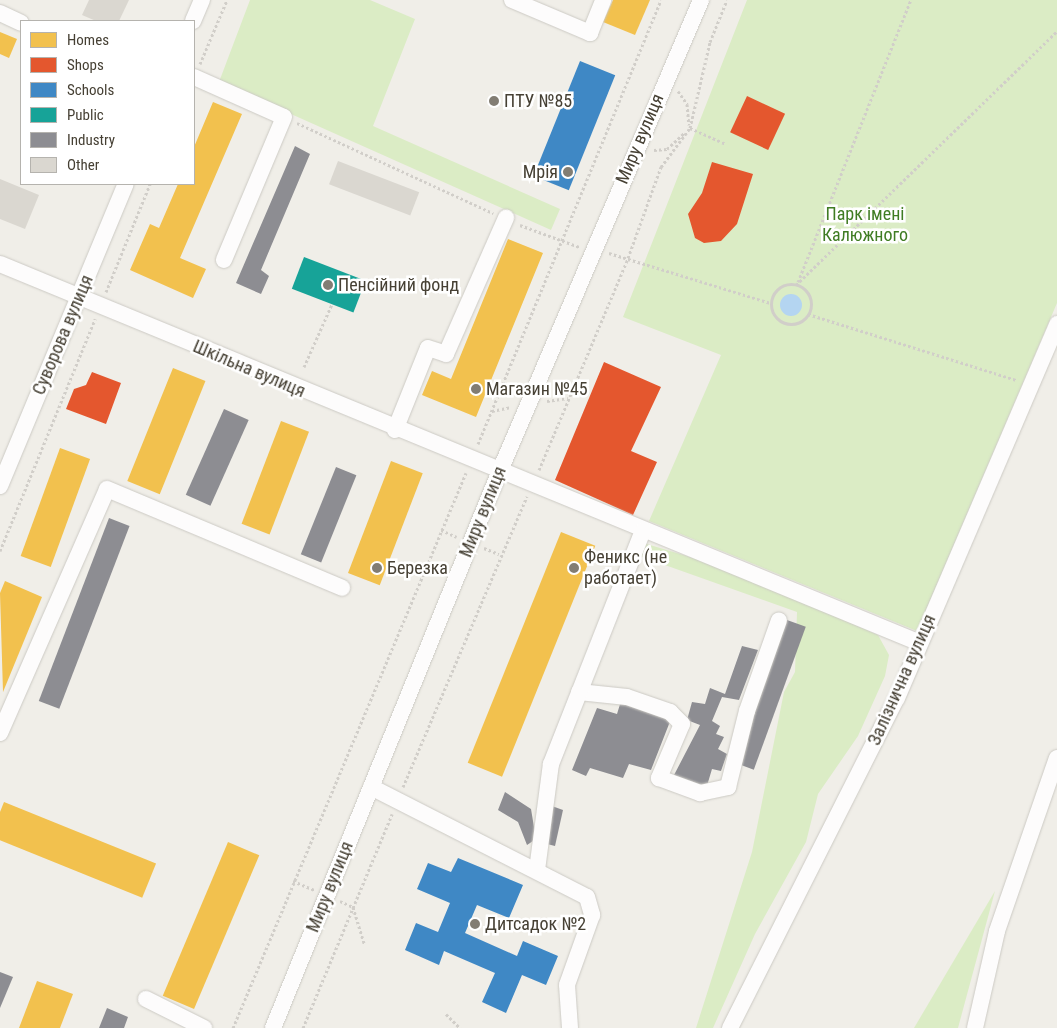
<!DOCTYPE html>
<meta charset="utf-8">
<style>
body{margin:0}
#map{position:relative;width:1057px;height:1028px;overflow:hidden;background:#f0eee8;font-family:"Roboto Condensed",sans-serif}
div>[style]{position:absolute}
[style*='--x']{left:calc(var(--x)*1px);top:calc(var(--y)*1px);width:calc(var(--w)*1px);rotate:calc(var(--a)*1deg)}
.green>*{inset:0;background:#dbecc5}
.water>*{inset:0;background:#b4d5f1}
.round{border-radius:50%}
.homes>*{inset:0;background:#f2c14e;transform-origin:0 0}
.shops>*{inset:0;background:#e4572e;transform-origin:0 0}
.schools>*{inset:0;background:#3f88c5;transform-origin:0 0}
.public>*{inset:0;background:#17a398;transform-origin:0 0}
.industry>*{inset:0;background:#8d8d92;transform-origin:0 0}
.building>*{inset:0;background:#dad7d0;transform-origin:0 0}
.path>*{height:3px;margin-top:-1.5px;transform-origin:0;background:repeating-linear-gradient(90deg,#d1cec9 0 2.5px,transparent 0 5px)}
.path>.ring{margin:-1.5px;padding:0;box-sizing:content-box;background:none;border:3px solid #d1cec9;border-radius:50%}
.roads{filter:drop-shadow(0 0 1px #cccac4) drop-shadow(0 0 1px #cccac4)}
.minor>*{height:16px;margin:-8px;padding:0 8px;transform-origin:8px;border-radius:8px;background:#fdfcfc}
.dots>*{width:14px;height:14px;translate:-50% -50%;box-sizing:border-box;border:2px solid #fff;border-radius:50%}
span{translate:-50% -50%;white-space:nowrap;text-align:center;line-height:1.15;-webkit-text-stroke:5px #fff;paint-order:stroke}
.poi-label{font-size:18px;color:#464034}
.left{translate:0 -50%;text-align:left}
.right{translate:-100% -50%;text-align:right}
.street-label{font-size:18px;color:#464034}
.park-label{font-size:18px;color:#3f7c23}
.legend{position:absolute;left:20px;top:20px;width:175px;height:165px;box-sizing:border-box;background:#fff;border:1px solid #b5b3ae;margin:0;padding:6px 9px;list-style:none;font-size:15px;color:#464034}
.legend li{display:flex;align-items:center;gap:10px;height:25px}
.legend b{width:25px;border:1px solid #b5b3ae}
</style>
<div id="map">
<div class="green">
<div style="clip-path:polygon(250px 0,370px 0,415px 19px,373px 126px,560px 209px,551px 230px,219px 82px)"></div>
<div style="clip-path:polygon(747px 0,1057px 0,1057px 303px,917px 631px,649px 521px,721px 355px,623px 317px)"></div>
<div style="clip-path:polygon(640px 542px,727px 568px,878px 635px,889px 655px,885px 676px,858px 736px,818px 794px,806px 842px,755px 934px,713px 1028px,696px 1028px,752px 852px,784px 692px,795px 672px,797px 612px,634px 554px)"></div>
<div style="clip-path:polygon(995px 891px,958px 1028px,914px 1028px)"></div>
</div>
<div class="water">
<div class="round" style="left:780px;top:294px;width:22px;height:22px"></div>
</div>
<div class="homes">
<div style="clip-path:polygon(613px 0,650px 0,635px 35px,603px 22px)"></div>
<div style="clip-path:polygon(0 32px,17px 39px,9px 58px,0 54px)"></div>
<div style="clip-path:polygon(213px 102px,242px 114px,180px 258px,206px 269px,193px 298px,130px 270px,150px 224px,159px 228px,178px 184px,194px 184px,194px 147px)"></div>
<div style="clip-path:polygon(508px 239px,543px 253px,476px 417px,422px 395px,432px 371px,451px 379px)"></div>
<div style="left:173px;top:368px;width:35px;height:122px;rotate:22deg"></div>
<div style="left:281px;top:421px;width:30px;height:110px;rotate:21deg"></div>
<div style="left:60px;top:448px;width:32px;height:115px;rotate:20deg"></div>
<div style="left:391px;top:461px;width:34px;height:120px;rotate:21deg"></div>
<div style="left:561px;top:532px;width:37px;height:249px;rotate:22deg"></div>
<div style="clip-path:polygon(5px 581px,42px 597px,3px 692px,0 593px)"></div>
<div style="left:4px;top:802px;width:164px;height:37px;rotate:22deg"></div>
<div style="left:228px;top:842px;width:34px;height:167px;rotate:23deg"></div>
<div style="clip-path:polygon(37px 981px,73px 994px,60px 1028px,19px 1028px)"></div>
</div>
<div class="shops">
<div style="left:747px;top:96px;width:42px;height:40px;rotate:25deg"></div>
<div style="clip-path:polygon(712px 162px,753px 174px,737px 224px,721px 241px,704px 243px,695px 238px,688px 214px,702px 193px)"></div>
<div style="clip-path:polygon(604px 362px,661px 387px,631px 451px,657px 462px,633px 515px,555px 480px)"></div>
<div style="clip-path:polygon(92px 372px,121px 383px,106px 424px,66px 409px,74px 389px,86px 385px)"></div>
</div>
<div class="schools">
<div style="left:580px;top:61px;width:38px;height:124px;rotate:22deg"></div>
<div style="clip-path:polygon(458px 858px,523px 885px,509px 918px,477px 905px,465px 933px,517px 956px,523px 941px,558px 956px,546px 985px,522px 975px,506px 1013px,482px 1002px,495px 973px,444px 951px,439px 965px,405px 950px,416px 923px,438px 932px,450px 903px,417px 889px,428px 863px,451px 872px)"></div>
</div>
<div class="public">
<div style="left:304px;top:257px;width:66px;height:34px;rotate:21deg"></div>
</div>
<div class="industry">
<div style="clip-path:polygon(295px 146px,310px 154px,261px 270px,269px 276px,261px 294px,236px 283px)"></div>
<div style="left:224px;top:409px;width:27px;height:94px;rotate:24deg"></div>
<div style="left:336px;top:467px;width:22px;height:94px;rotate:22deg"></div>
<div style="left:109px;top:518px;width:22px;height:196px;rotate:21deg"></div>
<div style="left:787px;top:620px;width:20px;height:152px;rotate:20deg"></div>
<div style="clip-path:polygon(742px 646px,758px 650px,739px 700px,722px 697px,712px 721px,720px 726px,716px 734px,724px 737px,718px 749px,727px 754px,721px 771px,712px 769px,706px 789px,673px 777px,700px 725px,687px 720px,692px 702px,705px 704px,710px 688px,725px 694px)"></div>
<div style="clip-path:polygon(621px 701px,671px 719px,651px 770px,629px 764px,623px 778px,590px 768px,586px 776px,572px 770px,597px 708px,617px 714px)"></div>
<div style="clip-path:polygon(505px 792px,531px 809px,536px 839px,527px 845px,518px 822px,498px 810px)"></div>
<div style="clip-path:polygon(549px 805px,563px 810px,555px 846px,543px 843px)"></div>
<div style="clip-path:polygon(0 972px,13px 977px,0 1008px)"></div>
<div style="clip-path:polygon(107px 1008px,128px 1017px,124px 1028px,99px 1028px)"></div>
</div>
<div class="building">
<div style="clip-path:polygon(89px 0,129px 0,119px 21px,96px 21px,82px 15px)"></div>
<div style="left:338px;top:161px;width:87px;height:25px;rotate:21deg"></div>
<div style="clip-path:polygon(0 179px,39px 195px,25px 229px,0 219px)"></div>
</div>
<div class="path">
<div style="--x:200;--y:64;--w:69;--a:-67.1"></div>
<div style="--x:678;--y:91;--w:16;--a:55"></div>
<div style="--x:687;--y:104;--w:21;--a:85"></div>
<div style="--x:297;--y:123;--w:216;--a:24.7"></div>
<div style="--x:690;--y:128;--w:39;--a:24"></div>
<div style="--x:654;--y:150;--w:13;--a:-4"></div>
<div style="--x:667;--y:149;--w:23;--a:-43"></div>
<div style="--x:520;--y:225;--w:63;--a:20.4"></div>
<div style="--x:609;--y:253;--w:170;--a:17.2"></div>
<div style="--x:798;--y:282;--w:304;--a:-68.2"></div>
<div class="ring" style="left:771px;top:284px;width:37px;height:37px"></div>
<div style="--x:796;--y:285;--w:364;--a:-44.2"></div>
<div style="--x:106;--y:292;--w:117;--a:-67.8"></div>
<div style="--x:808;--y:314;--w:218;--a:17.6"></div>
<div style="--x:304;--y:367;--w:69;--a:-66"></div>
<div style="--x:547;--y:401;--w:21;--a:-8"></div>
<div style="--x:492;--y:411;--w:19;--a:-12"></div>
<div style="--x:478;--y:444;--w:480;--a:-67.6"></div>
<div style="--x:539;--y:470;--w:230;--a:-67.2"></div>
<div style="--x:628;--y:258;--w:97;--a:-70.1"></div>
<div style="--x:661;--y:167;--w:49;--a:-53.4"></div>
<div style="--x:690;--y:128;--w:88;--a:-76.9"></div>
<div style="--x:710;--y:42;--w:45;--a:-68"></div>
<div style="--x:441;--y:530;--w:17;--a:24"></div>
<div style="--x:484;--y:548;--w:16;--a:22"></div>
<div style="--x:0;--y:551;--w:251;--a:-67.7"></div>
<div style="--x:403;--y:787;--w:316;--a:-66.9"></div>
<div style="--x:293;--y:881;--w:23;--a:23"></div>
<div style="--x:340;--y:901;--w:14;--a:25"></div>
<div style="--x:353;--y:907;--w:38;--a:73"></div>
<div style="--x:446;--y:1014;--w:20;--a:45"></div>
<div style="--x:233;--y:1028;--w:602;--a:-67.23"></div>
<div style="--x:303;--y:1028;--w:232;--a:-67.4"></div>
</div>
<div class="roads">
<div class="minor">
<div style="--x:512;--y:0;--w:85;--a:22.9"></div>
<div style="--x:590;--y:33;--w:35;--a:-68"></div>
<div style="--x:0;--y:13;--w:23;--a:25"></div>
<div style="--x:193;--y:21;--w:23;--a:-67"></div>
<div style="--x:194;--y:77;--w:98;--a:24"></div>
<div style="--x:284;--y:117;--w:155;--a:112.8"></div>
<div style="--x:0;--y:264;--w:995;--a:22.39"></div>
<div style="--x:395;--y:430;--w:88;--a:-68.1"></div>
<div style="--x:428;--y:348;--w:19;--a:18"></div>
<div style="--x:446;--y:354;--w:149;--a:-66.2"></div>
<div style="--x:0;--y:486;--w:327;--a:-67.4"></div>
<div style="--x:579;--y:692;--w:48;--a:5.9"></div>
<div style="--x:627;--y:697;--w:46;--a:19.2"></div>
<div style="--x:670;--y:712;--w:17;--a:45"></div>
<div style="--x:682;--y:724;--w:59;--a:113.1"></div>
<div style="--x:659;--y:778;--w:44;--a:20.1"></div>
<div style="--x:700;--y:793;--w:29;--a:-12"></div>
<div style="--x:728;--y:787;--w:78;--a:-76"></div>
<div style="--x:747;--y:711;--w:96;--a:-70.6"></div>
<div style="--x:0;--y:733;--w:266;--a:-66.3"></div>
<div style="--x:107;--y:489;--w:255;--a:22.8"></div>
<div style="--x:371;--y:787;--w:242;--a:27"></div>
<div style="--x:587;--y:897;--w:19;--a:74"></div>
<div style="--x:592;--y:915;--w:74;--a:109.7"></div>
<div style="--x:567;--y:985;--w:43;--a:86"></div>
<div style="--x:537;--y:870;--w:107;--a:-82.5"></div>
<div style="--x:551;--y:764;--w:251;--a:-68.5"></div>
<div style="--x:146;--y:999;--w:65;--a:26.6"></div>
<div style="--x:273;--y:1028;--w:599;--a:-67.84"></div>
<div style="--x:499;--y:473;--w:514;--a:-66.87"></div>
<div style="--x:730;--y:1028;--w:370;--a:-63.2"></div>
<div style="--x:897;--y:698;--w:407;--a:-66.8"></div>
<div style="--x:975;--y:1028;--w:99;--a:-77.2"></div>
<div style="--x:997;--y:931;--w:183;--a:-70.9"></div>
</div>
</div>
<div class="dots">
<div style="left:494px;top:101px;background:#827d73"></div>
<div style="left:568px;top:172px;background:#827d73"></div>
<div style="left:328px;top:285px;background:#827d73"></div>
<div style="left:476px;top:389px;background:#827d73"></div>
<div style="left:377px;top:568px;background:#827d73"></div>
<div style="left:574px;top:568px;background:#827d73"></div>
<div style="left:475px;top:924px;background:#827d73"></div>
</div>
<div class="poi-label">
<span class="left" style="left:504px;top:101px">ПТУ №85</span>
<span class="right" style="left:558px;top:172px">Мрія</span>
<span class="left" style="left:338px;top:285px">Пенсійний фонд</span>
<span class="left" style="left:486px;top:389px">Магазин №45</span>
<span class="left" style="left:584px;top:568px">Феникс (не<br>работает)</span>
<span class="left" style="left:387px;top:568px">Березка</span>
<span class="left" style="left:485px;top:924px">Дитсадок №2</span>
</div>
<div class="street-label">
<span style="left:640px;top:139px;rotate:-67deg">Миру вулиця</span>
<span style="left:63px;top:335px;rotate:-67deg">Суворова вулиця</span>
<span style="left:249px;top:369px;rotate:23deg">Шкільна вулиця</span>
<span style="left:483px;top:512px;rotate:-68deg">Миру вулиця</span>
<span style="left:902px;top:680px;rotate:-66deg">Залізнична вулиця</span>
<span style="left:330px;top:887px;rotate:-68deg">Миру вулиця</span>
</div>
<div class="park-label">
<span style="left:865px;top:225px">Парк імені<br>Калюжного</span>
</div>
<ul class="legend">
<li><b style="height:14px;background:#f2c14e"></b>Homes</li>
<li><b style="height:14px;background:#e4572e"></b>Shops</li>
<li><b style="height:14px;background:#3f88c5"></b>Schools</li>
<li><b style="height:14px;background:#17a398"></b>Public</li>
<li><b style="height:14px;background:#8d8d92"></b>Industry</li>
<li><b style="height:14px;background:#dad7d0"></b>Other</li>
</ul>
</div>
